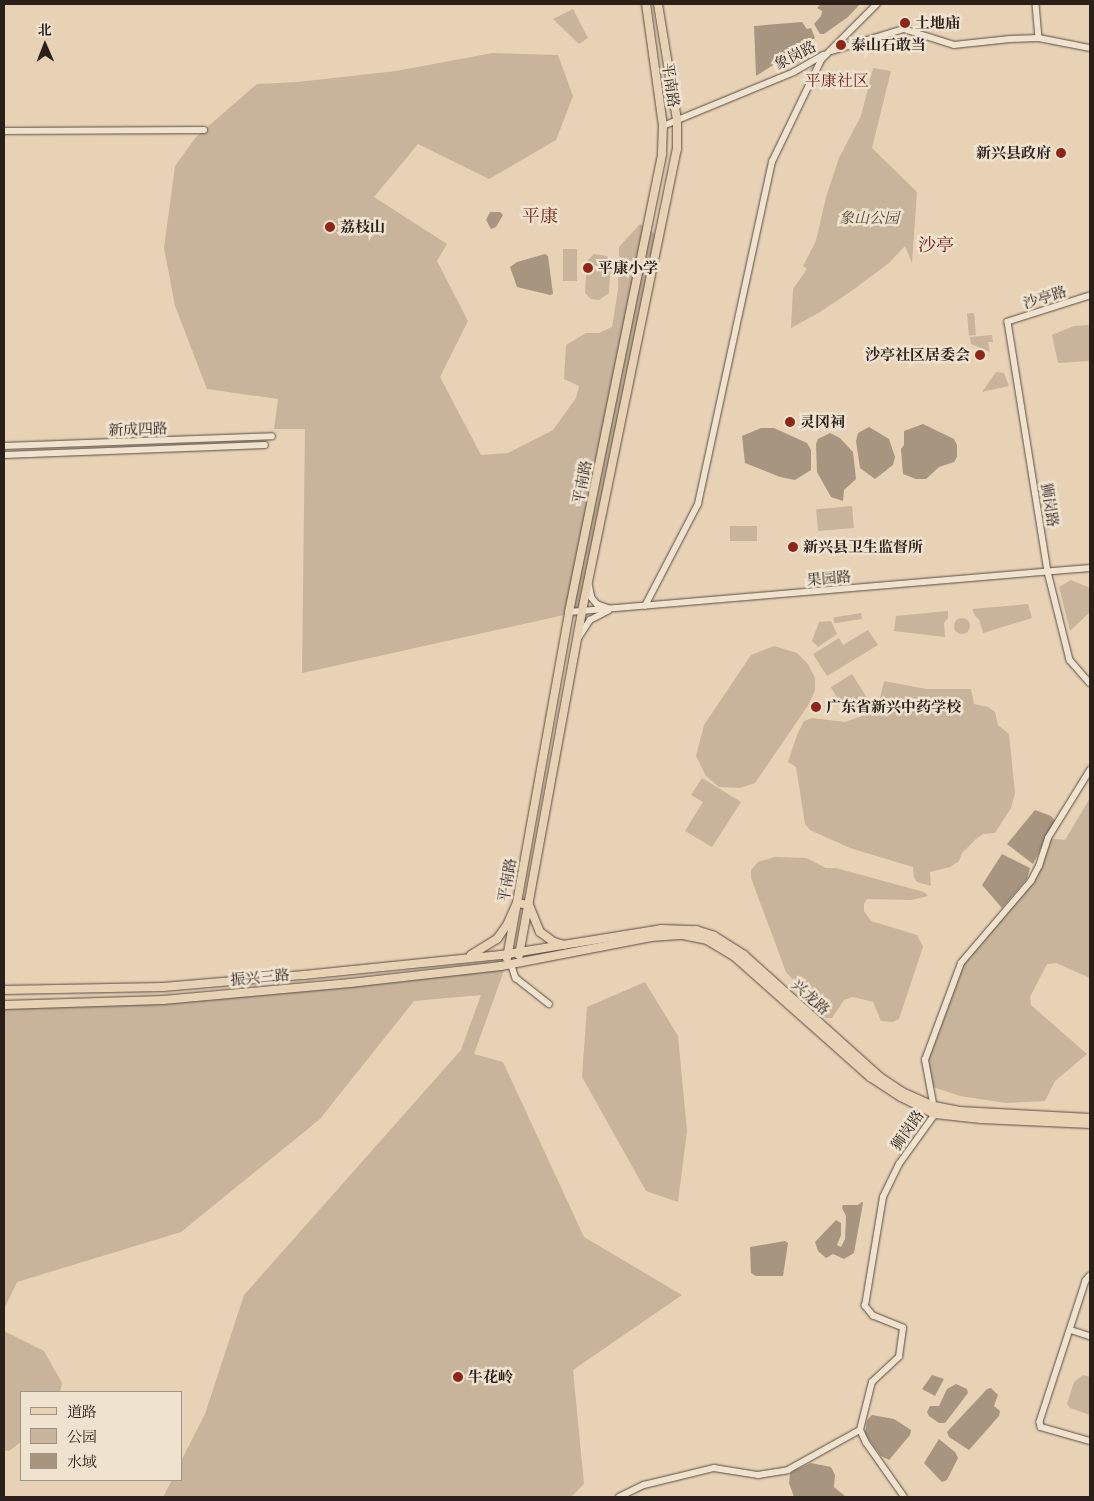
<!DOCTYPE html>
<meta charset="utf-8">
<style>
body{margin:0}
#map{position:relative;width:1094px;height:1501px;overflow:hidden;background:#e7d2b5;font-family:"Libre Caslon Text","Noto Serif SC",serif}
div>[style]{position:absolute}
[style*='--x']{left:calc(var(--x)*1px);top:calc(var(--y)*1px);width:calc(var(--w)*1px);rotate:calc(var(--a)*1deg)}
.green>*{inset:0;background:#c7b49a;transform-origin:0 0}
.round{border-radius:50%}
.water>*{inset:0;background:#a79580}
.roads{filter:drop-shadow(0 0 1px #594c40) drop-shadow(0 0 1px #594c40)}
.minor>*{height:5.5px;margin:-2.75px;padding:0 2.75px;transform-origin:2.75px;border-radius:2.75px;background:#efe2cf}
.major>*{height:8px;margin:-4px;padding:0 4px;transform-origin:4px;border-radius:4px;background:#e7d2b5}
.dots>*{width:14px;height:14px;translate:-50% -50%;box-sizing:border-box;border:2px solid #efe2cf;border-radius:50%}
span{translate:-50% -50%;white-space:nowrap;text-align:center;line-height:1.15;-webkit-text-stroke:5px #efe2cf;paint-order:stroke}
.poi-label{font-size:15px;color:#2a1f19;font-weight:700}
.left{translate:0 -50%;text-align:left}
.right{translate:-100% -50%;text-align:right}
.street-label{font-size:15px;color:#2a1f19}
.park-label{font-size:15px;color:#514439;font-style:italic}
.neighbourhood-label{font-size:16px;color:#7a1f14}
.quarter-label{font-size:18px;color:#7a1f14}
.frame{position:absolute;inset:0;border:5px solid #2a1f19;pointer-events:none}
.legend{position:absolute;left:20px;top:1391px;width:162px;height:90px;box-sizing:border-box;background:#efe2cf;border:1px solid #a09486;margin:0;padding:6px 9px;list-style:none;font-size:15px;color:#2a1f19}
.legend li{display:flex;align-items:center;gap:10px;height:25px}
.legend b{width:25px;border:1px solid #a09486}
.north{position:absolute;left:20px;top:20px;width:50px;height:50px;-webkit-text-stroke:4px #efe2cf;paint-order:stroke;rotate:359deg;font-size:14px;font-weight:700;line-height:20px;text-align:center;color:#2a1f19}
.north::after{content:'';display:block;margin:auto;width:18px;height:22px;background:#2a1f19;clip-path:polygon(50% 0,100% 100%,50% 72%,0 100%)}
</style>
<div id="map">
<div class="green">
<div style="clip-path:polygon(573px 9px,588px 38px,579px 44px,553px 19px)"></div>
<div style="clip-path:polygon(493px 53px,558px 55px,573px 96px,556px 140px,489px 179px,418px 144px,374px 197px,447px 244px,437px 261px,468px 321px,440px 377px,481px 455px,508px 453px,553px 430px,576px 398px,579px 386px,564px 379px,566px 345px,586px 333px,599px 333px,612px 327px,618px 290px,619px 247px,640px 224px,659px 236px,582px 611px,302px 673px,305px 429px,274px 429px,278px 399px,207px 389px,175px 306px,164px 248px,175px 166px,196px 137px,257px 84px,297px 82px,396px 71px)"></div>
<div style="clip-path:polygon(873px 68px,891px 71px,872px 148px,917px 192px,912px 263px,905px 246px,889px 263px,850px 292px,820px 312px,791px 328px,793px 289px,807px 269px,803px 266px,816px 241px,826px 197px,839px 158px,861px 116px)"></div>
<div style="left:563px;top:249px;width:14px;height:32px"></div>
<div style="clip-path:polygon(594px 254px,606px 256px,611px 261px,609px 293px,599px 300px,591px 299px,585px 293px,587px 261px)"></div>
<div style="left:974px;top:313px;width:22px;height:7px;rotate:85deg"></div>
<div style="clip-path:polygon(1090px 325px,1090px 361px,1058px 363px,1052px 335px,1074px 326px)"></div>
<div style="clip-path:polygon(992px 335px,993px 342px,988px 342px,990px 352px,971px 344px,970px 337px)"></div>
<div style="clip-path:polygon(996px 372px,1004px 373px,1009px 386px,982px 392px)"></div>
<div style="left:852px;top:506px;width:22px;height:36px;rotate:85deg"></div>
<div style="left:757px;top:526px;width:15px;height:27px;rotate:90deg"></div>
<div style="clip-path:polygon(1071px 580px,1090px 588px,1090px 612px,1070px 631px,1059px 587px)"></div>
<div style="clip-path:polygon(1028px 604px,1032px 618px,983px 633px,979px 619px,975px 616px,972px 609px)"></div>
<div style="clip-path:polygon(948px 611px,948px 618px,944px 623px,945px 637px,894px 631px,896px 616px)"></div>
<div style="left:861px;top:613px;width:6px;height:28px;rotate:81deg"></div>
<div class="round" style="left:954px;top:618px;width:16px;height:16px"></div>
<div style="clip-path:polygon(831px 621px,837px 634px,818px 647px,812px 641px,819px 622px)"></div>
<div style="clip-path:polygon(868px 630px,878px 645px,827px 676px,813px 654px,839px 638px,843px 645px)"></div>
<div style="clip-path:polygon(774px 646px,797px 653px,808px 664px,815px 678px,815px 690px,809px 704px,755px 783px,740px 788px,719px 787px,706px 776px,696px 756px,704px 725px,751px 655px)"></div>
<div style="left:852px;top:674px;width:34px;height:25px;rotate:58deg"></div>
<div style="clip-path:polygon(884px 681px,926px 689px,971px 689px,974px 704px,988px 707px,995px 712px,998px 725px,1009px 734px,1015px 793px,1011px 808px,995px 833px,983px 834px,976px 839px,962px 853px,959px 861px,950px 867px,930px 872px,931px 886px,917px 882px,914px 877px,913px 867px,850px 848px,810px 830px,805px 824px,796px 767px,788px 762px,797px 735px,804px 721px,812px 718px,845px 722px,871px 713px,878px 707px)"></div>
<div style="clip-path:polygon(702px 778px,741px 802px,712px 847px,685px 831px,703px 802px,691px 795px)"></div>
<div style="clip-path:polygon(1090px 798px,1090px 978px,1056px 963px,1047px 964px,1030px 997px,1031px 1005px,1087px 1054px,1055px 1081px,1045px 1101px,1006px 1103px,960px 1096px,930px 1086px,925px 1060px,961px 963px,1031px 881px,1048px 838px,1065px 840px)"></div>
<div style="clip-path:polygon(775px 857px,806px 858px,826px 868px,836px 868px,924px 892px,928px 896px,911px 900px,867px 899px,864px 904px,864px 911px,871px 921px,917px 935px,923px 947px,899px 1019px,893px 1022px,881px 1021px,873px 1002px,853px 997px,844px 1000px,832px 1018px,826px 1018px,786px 972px,751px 878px,751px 870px,758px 862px)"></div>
<div style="clip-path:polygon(506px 965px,474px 1054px,503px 1062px,584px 1237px,682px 1295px,573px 1370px,584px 1484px,571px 1497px,163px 1497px,172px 1480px,181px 1480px,181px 1461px,205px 1414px,244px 1295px,461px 1050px,481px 995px,414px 1001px,320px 1119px,181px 1232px,17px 1282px,4px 1309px,4px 1005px,175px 998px)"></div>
<div style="clip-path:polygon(645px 982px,678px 1036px,687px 1131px,678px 1202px,646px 1191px,582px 1077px,587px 1007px)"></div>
<div style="clip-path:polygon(4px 1331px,44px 1351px,62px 1383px,60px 1392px,21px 1392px,21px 1442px,9px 1451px,4px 1450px)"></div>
<div style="clip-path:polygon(1083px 1375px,1090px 1377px,1090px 1415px,1070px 1408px,1067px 1404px,1074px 1382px)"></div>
</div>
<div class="water">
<div style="clip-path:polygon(821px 4px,860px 4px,848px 17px,824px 34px,820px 34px,814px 24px,821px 16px,822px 11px,817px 8px)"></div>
<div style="clip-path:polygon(802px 22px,807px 29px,811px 28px,815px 38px,756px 76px,754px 26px)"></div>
<div style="clip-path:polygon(490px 212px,500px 212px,503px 215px,496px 227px,491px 229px,486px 220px)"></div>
<div style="clip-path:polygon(545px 254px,548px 256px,553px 294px,550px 295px,517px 287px,510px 267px,517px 262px)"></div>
<div style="clip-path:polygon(923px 424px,954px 439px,957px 445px,957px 457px,954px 462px,939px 467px,926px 479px,916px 479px,903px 474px,901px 449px,904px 445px,904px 431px)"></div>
<div style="clip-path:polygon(869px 427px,889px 439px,895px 457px,893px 465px,875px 479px,860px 468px,856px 441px,858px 433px)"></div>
<div style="clip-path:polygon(761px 428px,774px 428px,807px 443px,811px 450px,811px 470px,795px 480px,780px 477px,745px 463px,742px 436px)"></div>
<div style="clip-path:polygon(830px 433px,840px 438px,853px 452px,856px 479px,844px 490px,843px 501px,831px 497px,817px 472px,816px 444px,818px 439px)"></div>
<div style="clip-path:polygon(1035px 810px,1051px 816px,1055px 821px,1033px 864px,1007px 844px)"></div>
<div style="clip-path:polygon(1002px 854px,1030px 868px,1027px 879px,1002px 908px,982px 885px)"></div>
<div style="clip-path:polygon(862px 1202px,863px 1203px,854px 1253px,844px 1259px,833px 1254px,826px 1258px,818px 1251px,815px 1242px,836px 1220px,841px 1223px,841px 1235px,837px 1245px,841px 1247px,845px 1239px,846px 1216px,842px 1208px,843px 1205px,858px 1205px)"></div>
<div style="clip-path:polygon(785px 1241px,788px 1243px,787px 1250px,783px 1276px,756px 1276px,751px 1273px,750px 1247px)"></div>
<div style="clip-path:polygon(932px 1375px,944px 1379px,935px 1396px,922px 1389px)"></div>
<div style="clip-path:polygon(956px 1384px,967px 1389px,968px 1393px,945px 1423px,939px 1423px,929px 1416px,927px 1412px,930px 1406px,939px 1406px,947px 1389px)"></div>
<div style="clip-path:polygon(991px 1388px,998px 1395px,994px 1406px,1000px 1411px,999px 1416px,969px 1450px,949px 1437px,947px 1432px,987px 1389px)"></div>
<div style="clip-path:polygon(872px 1415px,894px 1419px,911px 1430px,910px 1435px,889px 1460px,881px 1456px,865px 1434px,867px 1420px)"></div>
<div style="clip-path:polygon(939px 1439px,955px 1452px,958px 1458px,947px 1480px,942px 1482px,924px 1463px)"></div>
<div style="clip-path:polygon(811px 1463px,831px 1467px,835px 1475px,834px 1487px,846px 1497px,794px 1497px,789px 1483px,790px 1474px,793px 1471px)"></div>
</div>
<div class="roads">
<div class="minor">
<div style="--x:1036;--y:4;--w:34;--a:85"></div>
<div style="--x:832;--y:51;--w:75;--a:-17"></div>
<div style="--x:904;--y:29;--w:52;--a:17.7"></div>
<div style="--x:954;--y:45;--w:56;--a:-6.1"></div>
<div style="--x:1010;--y:39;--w:29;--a:-2"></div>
<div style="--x:1039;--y:38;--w:52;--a:11.1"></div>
<div style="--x:663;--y:126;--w:142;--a:-22.4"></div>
<div style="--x:794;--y:72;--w:34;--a:-30"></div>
<div style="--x:4;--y:131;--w:200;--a:-0.3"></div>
<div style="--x:1090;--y:296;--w:86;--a:162.4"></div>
<div style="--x:1008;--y:322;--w:253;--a:80.9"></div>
<div style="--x:1048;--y:572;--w:91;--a:76"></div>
<div style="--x:1070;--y:660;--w:30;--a:49"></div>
<div style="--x:4;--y:446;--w:268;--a:-2.1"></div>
<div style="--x:4;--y:455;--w:261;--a:-2.2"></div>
<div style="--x:589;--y:584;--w:14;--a:78"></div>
<div style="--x:592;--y:598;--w:8;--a:50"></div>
<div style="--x:597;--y:604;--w:12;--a:20"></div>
<div style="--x:645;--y:606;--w:115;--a:-62.5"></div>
<div style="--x:698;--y:504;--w:350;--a:-77.8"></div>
<div style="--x:772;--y:162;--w:113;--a:-64.3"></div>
<div style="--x:821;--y:60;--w:79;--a:-45"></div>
<div style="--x:569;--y:612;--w:523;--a:-4.83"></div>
<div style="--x:579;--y:637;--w:20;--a:-57"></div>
<div style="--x:590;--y:620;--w:20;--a:-27"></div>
<div style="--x:511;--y:963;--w:16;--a:72"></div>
<div style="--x:516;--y:978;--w:42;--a:38.2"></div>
<div style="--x:1090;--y:1276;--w:6;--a:129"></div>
<div style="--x:1086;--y:1281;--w:148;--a:108.1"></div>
<div style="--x:1040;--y:1422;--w:5;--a:79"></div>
<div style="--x:1041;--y:1427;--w:51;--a:15.9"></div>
<div style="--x:1071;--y:1330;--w:20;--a:18"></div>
<div style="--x:619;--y:1497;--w:28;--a:-26"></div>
<div style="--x:644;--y:1485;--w:72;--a:-13.7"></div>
<div style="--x:714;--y:1468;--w:45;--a:9"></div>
<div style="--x:758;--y:1475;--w:30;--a:-9"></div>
<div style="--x:788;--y:1470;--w:82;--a:-29.1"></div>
<div style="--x:904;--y:1497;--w:66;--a:-125.1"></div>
<div style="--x:866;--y:1443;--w:14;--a:-115"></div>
<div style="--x:860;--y:1430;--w:49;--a:-76"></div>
<div style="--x:872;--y:1382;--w:37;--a:-43"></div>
<div style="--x:899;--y:1357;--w:29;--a:-82"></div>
<div style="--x:903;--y:1328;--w:32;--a:-158"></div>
<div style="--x:873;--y:1316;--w:13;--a:-129"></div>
<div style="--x:865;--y:1306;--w:110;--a:-80.6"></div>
<div style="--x:883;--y:1197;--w:37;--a:-64"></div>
<div style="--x:899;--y:1164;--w:62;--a:-54.2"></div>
<div style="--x:935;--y:1114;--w:55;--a:-100.5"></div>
<div style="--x:925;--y:1060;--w:103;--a:-69.6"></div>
<div style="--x:961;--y:963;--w:108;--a:-49.5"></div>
<div style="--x:1031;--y:881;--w:17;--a:-62"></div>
<div style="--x:1039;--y:866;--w:29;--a:-72"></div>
<div style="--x:1048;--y:838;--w:80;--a:-58.3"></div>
</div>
<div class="major">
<div style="--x:471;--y:955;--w:31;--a:-32"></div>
<div style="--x:497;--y:939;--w:19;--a:-55"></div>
<div style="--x:508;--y:923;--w:22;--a:-66"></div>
<div style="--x:517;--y:903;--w:12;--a:9"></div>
<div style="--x:529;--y:905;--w:29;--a:68"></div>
<div style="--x:540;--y:932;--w:17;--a:36"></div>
<div style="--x:554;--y:942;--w:10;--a:17"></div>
<div style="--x:519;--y:955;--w:350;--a:-79.6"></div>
<div style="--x:582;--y:611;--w:472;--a:-78.4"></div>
<div style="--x:677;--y:149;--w:29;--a:-90"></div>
<div style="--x:677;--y:120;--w:118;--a:-99.3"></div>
<div style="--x:507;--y:958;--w:352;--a:-79.8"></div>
<div style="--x:569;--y:612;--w:468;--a:-78.5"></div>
<div style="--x:662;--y:153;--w:27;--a:-88"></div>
<div style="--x:663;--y:126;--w:123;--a:-97.9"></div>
<div style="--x:4;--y:990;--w:159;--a:-1.1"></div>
<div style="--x:163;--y:987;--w:142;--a:-4.9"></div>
<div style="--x:304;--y:975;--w:198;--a:-5.8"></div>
<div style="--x:501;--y:955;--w:162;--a:-9.2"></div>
<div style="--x:661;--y:929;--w:35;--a:2"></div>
<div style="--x:696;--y:930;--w:19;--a:18"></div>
<div style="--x:714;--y:936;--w:36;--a:32"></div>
<div style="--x:744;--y:955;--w:183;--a:41.9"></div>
<div style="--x:880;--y:1077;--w:27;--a:34"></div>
<div style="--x:902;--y:1092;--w:35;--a:24"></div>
<div style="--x:934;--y:1106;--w:26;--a:11"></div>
<div style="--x:960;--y:1111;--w:130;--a:3.1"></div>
<div style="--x:4;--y:1005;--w:159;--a:-1.8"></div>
<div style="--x:163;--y:1000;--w:188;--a:-5.2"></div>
<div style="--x:350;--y:983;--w:152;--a:-6.4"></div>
<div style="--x:501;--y:966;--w:153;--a:-10.9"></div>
<div style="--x:651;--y:937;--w:32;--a:-4"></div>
<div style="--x:683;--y:935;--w:25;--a:12"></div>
<div style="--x:707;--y:940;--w:33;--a:31"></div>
<div style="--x:735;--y:957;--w:181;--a:41.6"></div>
<div style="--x:870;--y:1077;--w:37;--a:33"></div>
<div style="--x:901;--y:1097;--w:38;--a:27"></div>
<div style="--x:935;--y:1114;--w:46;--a:6.2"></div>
<div style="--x:981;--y:1119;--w:109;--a:2.6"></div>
</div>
</div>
<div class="dots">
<div style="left:905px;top:23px;background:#8f2418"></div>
<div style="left:841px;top:45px;background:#8f2418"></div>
<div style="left:1061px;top:153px;background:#8f2418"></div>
<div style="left:330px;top:227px;background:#8f2418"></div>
<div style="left:588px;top:268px;background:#8f2418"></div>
<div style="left:980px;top:355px;background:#8f2418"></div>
<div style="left:790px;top:422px;background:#8f2418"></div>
<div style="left:793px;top:547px;background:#8f2418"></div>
<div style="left:816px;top:707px;background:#8f2418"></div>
<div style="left:458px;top:1377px;background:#8f2418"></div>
</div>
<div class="poi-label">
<span class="left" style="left:915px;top:23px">土地庙</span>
<span class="left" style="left:851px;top:45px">泰山石敢当</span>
<span class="right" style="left:1051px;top:153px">新兴县政府</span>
<span class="left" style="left:340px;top:227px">荔枝山</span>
<span class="left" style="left:598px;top:268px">平康小学</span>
<span class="right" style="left:970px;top:355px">沙亭社区居委会</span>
<span class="left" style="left:800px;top:422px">灵冈祠</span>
<span class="left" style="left:803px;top:547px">新兴县卫生监督所</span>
<span class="left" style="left:826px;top:707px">广东省新兴中药学校</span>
<span class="left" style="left:468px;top:1377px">牛花岭</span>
</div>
<div class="street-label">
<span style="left:795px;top:55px;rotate:-27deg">象岗路</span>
<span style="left:671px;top:85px;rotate:82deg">平南路</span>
<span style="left:1045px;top:297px;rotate:-17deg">沙亭路</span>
<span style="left:138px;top:429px;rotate:-2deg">新成四路</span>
<span style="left:582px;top:482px;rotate:-79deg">平南路</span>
<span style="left:1050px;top:505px;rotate:81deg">狮岗路</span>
<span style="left:829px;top:578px;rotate:-5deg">果园路</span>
<span style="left:507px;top:880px;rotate:-80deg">平南路</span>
<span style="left:260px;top:977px;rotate:-5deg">振兴三路</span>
<span style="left:811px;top:997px;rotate:42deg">兴龙路</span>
<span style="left:907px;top:1130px;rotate:-55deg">狮岗路</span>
</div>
<div class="park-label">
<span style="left:869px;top:218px">象山公园</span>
</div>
<div class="neighbourhood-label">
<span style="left:837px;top:80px">平康社区</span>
</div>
<div class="quarter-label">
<span style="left:540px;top:216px">平康</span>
<span style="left:936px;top:245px">沙亭</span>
</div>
<div class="frame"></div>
<ul class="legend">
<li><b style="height:6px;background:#e7d2b5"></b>道路</li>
<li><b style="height:14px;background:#c7b49a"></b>公园</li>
<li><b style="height:14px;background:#a79580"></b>水域</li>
</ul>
<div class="north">北</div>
</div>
